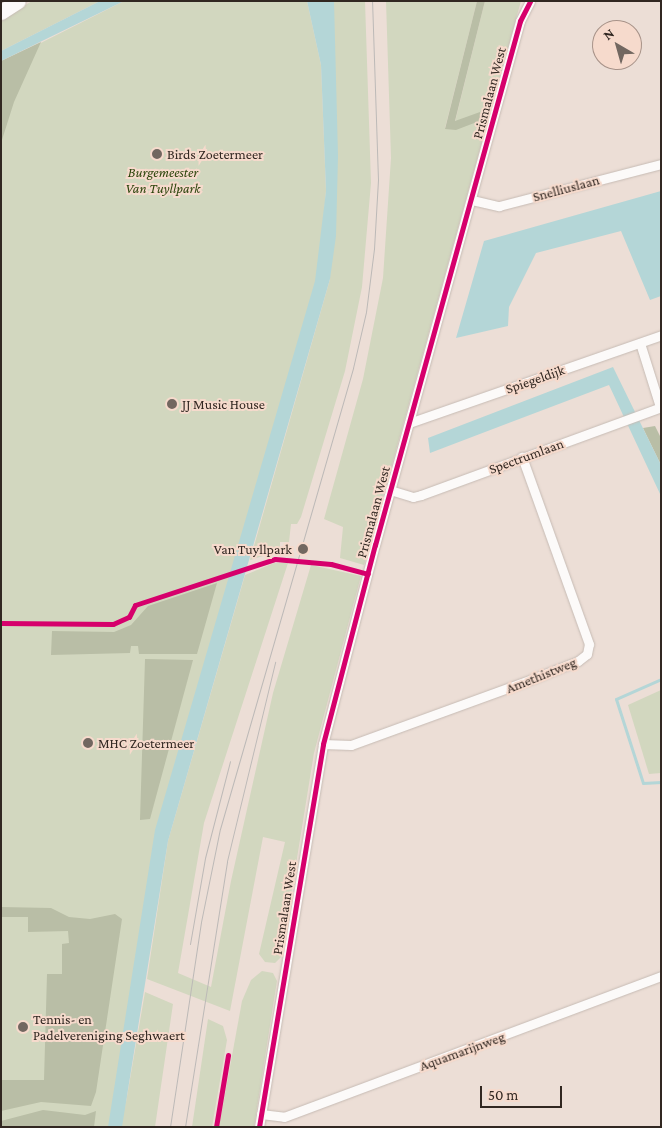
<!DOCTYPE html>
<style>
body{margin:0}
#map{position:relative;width:662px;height:1128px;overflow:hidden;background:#ecded6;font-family:"Crimson Pro",serif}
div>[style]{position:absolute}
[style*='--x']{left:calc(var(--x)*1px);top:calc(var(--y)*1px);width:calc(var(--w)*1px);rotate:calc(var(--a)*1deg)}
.green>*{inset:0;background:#d2d7bf}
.forest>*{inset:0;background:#b9bea6}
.water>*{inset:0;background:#b4d6d7}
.stream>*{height:3px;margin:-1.5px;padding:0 1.5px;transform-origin:1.5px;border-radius:1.5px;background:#b4d6d7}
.roads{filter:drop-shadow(0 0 1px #c6bbb4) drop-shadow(0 0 1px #c6bbb4)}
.minor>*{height:9px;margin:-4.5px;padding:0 4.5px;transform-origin:4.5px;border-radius:4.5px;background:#fcfaf9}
.primary>*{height:15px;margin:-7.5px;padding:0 7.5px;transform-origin:7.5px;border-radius:7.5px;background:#fcfaf9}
.tram>*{height:1px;margin:-0.5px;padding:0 0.5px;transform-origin:0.5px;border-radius:0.5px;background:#bcb9b7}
.cycleway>*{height:5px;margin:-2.5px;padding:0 2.5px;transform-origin:2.5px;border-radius:2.5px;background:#d6006c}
.dots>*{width:14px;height:14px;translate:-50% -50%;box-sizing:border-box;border:2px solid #f6dacc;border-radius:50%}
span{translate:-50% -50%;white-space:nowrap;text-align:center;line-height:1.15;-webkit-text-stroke:4px #f6dacc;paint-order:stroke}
.street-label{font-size:14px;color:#312721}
.poi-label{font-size:14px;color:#312721}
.left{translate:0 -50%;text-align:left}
.right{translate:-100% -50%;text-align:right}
.park-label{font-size:14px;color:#2b440b;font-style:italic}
.frame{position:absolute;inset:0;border:2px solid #312721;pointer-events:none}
.north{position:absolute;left:592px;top:20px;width:50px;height:50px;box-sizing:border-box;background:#f6dacc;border:1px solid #a79288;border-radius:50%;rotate:322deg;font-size:14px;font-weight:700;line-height:20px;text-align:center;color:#312721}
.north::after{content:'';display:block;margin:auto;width:18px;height:22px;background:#726760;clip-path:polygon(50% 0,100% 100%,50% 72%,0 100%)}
.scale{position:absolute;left:480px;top:1086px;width:82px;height:22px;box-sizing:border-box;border:2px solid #312721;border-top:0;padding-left:6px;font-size:15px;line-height:18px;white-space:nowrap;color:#312721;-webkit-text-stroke:4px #f6dacc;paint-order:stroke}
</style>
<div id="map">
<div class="green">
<div style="clip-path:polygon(32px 1px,100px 1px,1px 51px,1px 20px)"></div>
<div style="clip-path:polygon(124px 1px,307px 1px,321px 65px,326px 191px,317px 292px,160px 834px,125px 1108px,145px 992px,173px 1004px,155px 1127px,1px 1127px,1px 63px)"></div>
<div style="clip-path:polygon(334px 1px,365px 1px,371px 183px,362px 287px,345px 371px,301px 517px,297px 524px,291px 524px,289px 542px,280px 542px,280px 551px,250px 560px,330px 279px)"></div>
<div style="clip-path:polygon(386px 1px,477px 1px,445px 128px,482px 120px,480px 113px,455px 122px,485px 1px,521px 1px,364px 565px,340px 558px,343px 527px,324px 519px,363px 379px,383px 278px,391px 158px)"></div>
<div style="clip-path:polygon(274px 563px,288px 563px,204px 823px,178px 973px,211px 987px,231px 881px,273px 693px,311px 565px,361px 576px,314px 753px,281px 957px,275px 963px,265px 962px,259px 954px,285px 842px,263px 837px,230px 1011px,147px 979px,168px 841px,245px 575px)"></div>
<div style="clip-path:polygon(661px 690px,661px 773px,649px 774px,628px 705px)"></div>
<div style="clip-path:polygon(262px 971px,273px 973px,277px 981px,254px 1127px,219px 1127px,242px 1001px,251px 980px)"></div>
<div style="clip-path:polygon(208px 1019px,223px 1026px,227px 1040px,212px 1127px,192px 1127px)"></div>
</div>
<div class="forest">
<div style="clip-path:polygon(477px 1px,485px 1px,455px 121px,480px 112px,482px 120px,456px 130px,445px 129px)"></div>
<div style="clip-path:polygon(41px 42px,14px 102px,1px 143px,1px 61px)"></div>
<div style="clip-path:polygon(655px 426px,661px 438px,661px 465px,643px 428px)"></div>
<div style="clip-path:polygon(217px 583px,197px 654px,139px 654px,138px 646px,131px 646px,130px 653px,51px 655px,52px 631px,114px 632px,131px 625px,148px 606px)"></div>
<div style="clip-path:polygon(145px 659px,193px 660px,150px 819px,140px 820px)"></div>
<div style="clip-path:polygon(1px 907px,51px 908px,69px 917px,90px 919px,115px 914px,122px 919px,96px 1092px,91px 1106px,41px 1102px,1px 1111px,1px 1080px,44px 1080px,47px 974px,62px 974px,62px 944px,69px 943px,68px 931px,28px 932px,28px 917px,1px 917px)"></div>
<div style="clip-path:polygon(43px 1110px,85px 1115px,96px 1111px,94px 1127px,1px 1127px,1px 1121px)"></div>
</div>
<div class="water">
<div style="clip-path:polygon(100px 1px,124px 1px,1px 61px,1px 51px)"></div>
<div style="clip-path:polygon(307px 1px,334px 1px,338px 156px,336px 236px,330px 279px,168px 841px,122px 1127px,108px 1127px,155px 830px,315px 281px,326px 191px,321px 65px)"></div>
<div style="clip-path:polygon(661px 191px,661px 296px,650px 300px,621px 231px,536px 253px,509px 307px,508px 326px,456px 338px,484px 241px)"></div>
<div style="clip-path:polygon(613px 367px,661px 465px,661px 496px,609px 385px,430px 453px,428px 438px)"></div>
</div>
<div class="stream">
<div style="--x:661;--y:679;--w:49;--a:156"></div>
<div style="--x:616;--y:699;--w:88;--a:72.2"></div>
<div style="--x:643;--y:783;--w:18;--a:-3"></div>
</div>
<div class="roads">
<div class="minor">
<div style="--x:472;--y:200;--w:28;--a:13"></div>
<div style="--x:499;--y:206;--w:167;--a:-14.5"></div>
<div style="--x:640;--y:343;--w:67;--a:72.6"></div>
<div style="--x:409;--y:423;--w:267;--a:-19.2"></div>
<div style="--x:390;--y:490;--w:24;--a:17"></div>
<div style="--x:413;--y:497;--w:8;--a:-14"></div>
<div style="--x:421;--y:495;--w:256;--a:-20.1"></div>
<div style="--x:323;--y:744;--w:28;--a:2"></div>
<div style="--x:351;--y:745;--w:193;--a:-20"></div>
<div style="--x:532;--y:679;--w:49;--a:-21.4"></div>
<div style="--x:578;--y:661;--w:11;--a:-38"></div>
<div style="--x:587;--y:654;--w:10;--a:-79"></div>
<div style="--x:589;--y:644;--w:199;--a:-109.7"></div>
<div style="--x:261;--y:1114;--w:23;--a:7"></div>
<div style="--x:284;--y:1117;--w:403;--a:-20.5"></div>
<div style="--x:259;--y:1127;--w:388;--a:-80.5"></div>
<div style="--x:323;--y:744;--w:206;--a:-75.4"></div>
<div style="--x:375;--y:545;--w:544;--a:-74.53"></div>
<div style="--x:520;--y:21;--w:22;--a:-63"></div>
</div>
<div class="primary">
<div style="--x:1;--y:12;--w:20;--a:-33"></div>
</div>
</div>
<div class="tram">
<div style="--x:190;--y:944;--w:87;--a:-80.1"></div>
<div style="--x:205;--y:858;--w:100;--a:-75.5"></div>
<div style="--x:170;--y:1127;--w:207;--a:-81.4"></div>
<div style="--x:201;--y:922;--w:95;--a:-78.5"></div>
<div style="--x:220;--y:829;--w:480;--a:-73.9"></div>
<div style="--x:353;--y:368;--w:57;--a:-76.9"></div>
<div style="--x:366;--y:312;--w:64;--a:-82.8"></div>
<div style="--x:374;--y:249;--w:69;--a:-86.7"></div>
<div style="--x:378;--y:180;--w:179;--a:-91.9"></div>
<div style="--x:185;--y:1127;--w:269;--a:-81"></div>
<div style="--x:227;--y:861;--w:205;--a:-76.4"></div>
</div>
<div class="cycleway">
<div style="--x:1;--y:623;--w:112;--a:0.5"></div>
<div style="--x:113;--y:624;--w:17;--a:-24"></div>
<div style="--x:129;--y:617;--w:13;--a:-63"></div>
<div style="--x:135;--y:605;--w:147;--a:-18.2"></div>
<div style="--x:275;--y:559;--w:56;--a:5.1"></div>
<div style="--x:331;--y:564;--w:38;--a:15"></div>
<div style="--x:216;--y:1127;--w:73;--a:-80.5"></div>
<div style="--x:259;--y:1127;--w:388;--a:-80.5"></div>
<div style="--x:323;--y:744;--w:206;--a:-75.4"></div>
<div style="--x:375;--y:545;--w:544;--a:-74.53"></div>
<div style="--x:520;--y:21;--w:22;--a:-63"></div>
</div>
<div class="dots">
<div style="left:157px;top:154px;background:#726760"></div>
<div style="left:172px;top:404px;background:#726760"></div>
<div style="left:303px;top:549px;background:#726760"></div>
<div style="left:88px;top:743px;background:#726760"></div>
<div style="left:23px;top:1027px;background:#726760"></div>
</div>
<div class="street-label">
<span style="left:489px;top:93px;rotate:-75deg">Prismalaan West</span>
<span style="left:566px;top:188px;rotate:-15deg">Snelliuslaan</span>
<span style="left:535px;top:379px;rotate:-19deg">Spiegeldijk</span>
<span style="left:526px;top:456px;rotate:-20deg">Spectrumlaan</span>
<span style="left:373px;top:512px;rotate:-75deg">Prismalaan West</span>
<span style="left:541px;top:675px;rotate:-22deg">Amethistweg</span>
<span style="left:284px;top:908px;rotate:-81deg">Prismalaan West</span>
<span style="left:462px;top:1051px;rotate:-20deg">Aquamarijnweg</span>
</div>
<div class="poi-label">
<span class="left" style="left:167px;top:154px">Birds Zoetermeer</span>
<span class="left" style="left:182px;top:404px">JJ Music House</span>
<span class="right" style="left:292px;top:549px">Van Tuyllpark</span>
<span class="left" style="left:98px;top:743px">MHC Zoetermeer</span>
<span class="left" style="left:33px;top:1027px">Tennis- en<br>Padelvereniging Seghwaert</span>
</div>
<div class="park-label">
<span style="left:163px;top:180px">Burgemeester<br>Van Tuyllpark</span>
</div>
<div class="frame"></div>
<div class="north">N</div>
<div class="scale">50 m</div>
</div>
